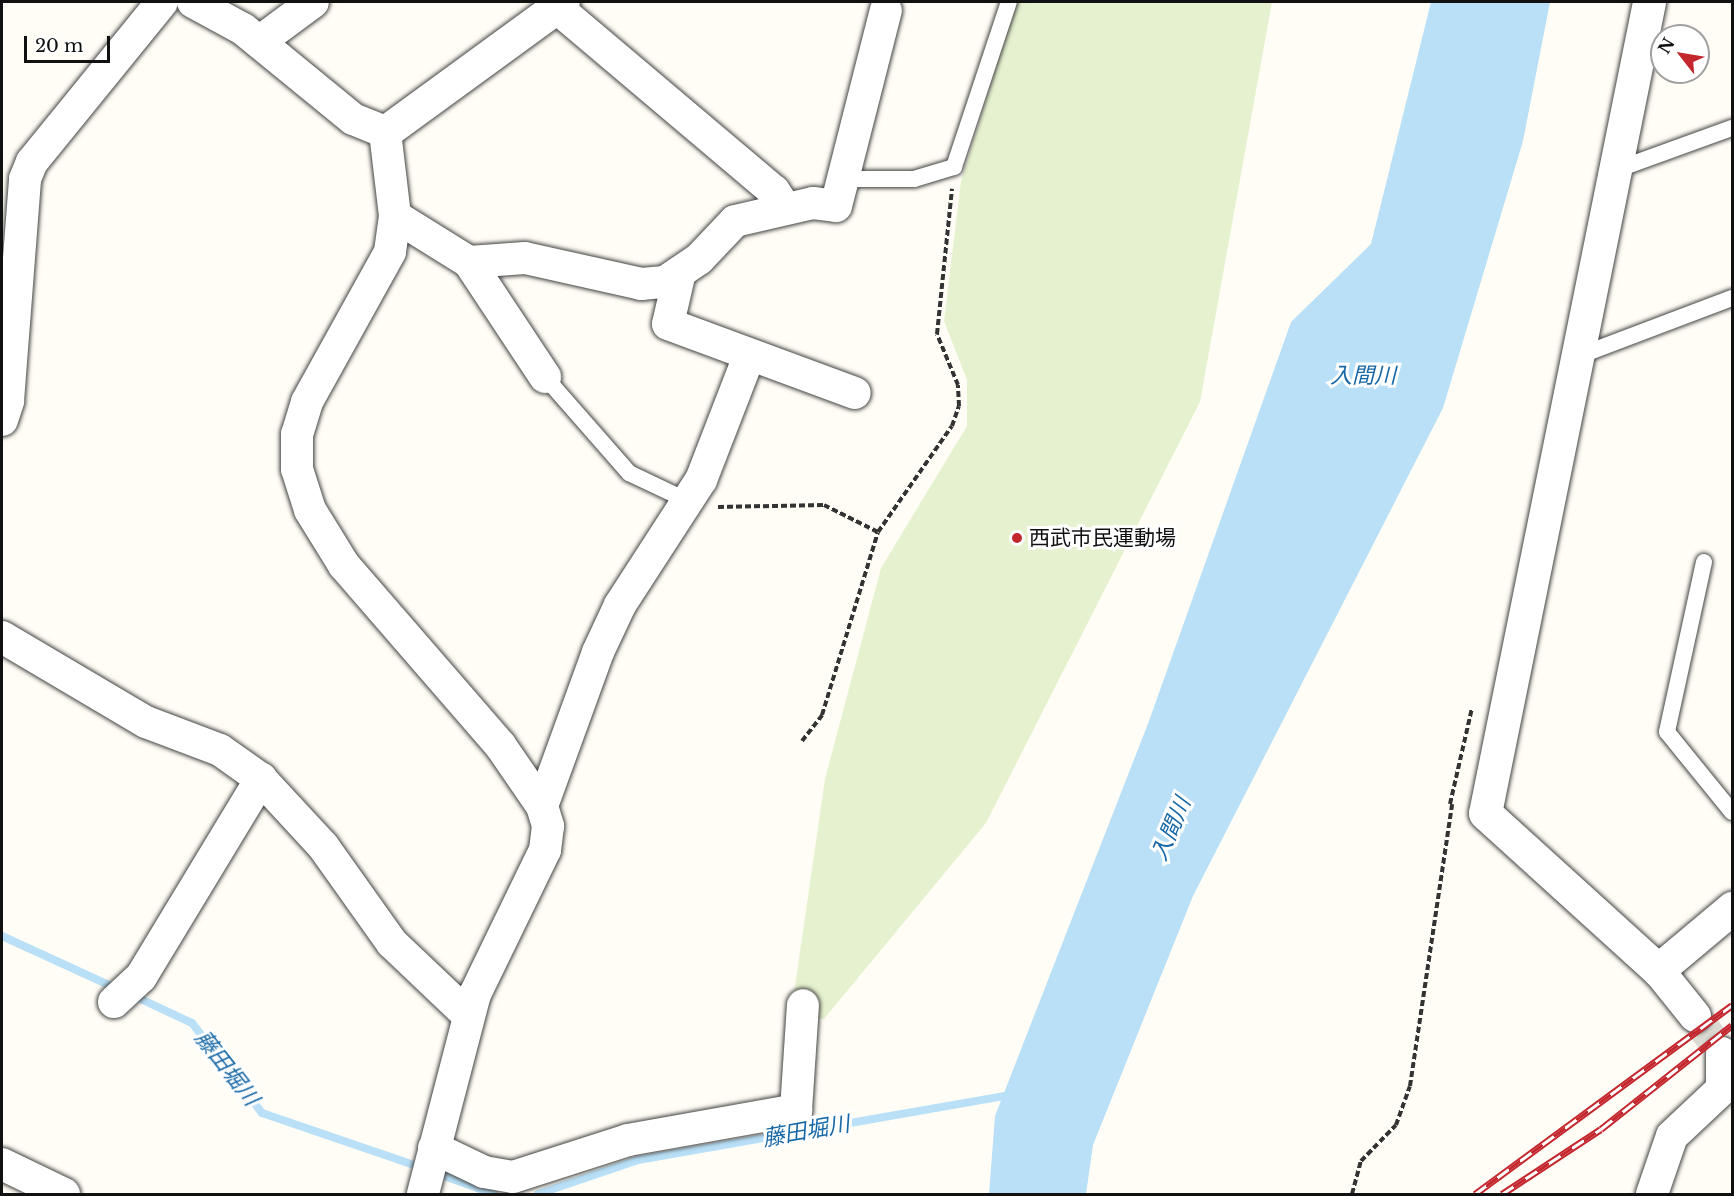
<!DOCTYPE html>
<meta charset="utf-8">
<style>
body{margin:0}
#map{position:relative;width:1734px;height:1196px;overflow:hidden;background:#fffdf5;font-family:"Libre Baskerville","Noto Sans JP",serif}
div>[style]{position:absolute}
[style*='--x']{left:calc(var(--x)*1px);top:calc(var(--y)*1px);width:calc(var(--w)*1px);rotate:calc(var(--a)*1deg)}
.pitch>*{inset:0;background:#e6f2cf}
.water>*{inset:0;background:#b9e0f7}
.stream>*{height:8px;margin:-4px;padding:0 4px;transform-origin:4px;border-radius:4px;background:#b9e0f7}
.minor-tunnel>*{height:32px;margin-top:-16px;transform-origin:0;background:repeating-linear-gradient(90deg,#dbdad3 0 32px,transparent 0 48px)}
.path>*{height:4px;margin-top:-2px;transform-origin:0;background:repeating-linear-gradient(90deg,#333 0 6px,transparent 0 9px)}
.roads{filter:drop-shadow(0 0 2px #444) drop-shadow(0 0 2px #444)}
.service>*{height:16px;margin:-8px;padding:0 8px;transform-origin:8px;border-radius:8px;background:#fff}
.minor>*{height:32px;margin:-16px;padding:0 16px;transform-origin:16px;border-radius:16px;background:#fff}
.tertiary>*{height:33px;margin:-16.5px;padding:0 16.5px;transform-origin:16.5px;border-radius:16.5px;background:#fff}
.rail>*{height:7px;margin-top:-3.5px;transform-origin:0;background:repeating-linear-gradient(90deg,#fff 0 14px,#c4262e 0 28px);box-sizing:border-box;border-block:2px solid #c4262e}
.dots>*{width:16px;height:16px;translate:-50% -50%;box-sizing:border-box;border:3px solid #fff;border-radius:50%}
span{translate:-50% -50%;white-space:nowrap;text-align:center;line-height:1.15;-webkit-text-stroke:6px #fff;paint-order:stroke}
.poi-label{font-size:21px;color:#111}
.left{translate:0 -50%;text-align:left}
.water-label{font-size:22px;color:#1768a6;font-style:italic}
.frame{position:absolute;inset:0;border:3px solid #111;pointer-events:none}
.north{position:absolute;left:1650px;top:24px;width:60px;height:60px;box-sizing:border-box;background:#fff;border:2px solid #a0a0a0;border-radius:50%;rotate:301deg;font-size:16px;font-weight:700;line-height:24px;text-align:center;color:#111}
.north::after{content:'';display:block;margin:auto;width:21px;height:27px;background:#c4262e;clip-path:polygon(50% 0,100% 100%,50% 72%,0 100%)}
.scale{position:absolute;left:24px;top:36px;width:86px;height:27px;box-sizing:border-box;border:3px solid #111;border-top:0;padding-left:8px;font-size:18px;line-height:21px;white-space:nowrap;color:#111;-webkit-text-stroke:4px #fff;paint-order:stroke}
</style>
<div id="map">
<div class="pitch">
<div style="clip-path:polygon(1016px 2px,1272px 2px,1200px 402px,986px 823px,824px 1019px,791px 1014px,825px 779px,881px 568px,967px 426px,967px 380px,944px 321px,961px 181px)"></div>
</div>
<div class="water">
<div style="clip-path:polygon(1431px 2px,1550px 2px,1523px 141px,1443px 408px,1193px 896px,1093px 1145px,1086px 1194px,989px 1194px,995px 1116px,1149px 721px,1291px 322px,1371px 244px)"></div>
</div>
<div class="stream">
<div style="--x:2;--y:936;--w:128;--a:24.6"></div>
<div style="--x:130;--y:994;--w:68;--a:25.1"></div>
<div style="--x:192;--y:1023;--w:114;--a:52.1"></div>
<div style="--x:262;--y:1113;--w:170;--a:18.9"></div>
<div style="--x:436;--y:1173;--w:62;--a:19.9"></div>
<div style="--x:538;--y:1194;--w:106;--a:-18.8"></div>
<div style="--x:638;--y:1160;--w:380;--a:-9.9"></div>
</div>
<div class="minor-tunnel">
<div style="--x:1695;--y:1016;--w:46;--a:53.9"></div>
</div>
<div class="path">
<div style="--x:718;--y:507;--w:106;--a:-1.1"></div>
<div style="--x:824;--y:505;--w:60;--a:26.6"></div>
<div style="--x:802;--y:741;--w:33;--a:-52"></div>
<div style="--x:822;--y:715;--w:191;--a:-73"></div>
<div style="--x:878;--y:532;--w:129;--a:-55.1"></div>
<div style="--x:952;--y:426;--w:21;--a:-71"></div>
<div style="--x:959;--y:406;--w:21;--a:-93"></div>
<div style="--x:958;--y:385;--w:55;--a:-112.4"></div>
<div style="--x:937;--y:334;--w:146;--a:-84.1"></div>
<div style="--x:1450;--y:804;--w:98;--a:-77.1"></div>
<div style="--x:1352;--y:1194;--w:34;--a:-75"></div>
<div style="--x:1361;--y:1161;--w:50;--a:-45.8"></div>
<div style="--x:1396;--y:1125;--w:41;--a:-70.3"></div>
<div style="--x:1410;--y:1086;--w:285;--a:-81.5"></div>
</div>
<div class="roads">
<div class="service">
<div style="--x:1613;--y:171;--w:127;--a:-19.9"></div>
<div style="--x:841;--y:179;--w:73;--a:0"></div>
<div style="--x:914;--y:179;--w:42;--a:-16.7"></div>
<div style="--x:954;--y:167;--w:174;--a:-71.6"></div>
<div style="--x:1579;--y:356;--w:164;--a:-20.8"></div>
<div style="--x:545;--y:377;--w:128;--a:48.8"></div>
<div style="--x:629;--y:473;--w:65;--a:25.4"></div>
<div style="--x:1704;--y:562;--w:174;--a:102.3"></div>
<div style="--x:1667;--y:732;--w:103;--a:50.9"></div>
</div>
<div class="minor">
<div style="--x:193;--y:2;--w:57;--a:28.4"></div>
<div style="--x:243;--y:29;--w:142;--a:39.3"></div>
<div style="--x:353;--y:119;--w:35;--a:22"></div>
<div style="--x:385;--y:132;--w:85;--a:83.2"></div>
<div style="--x:395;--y:216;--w:36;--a:98"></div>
<div style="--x:390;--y:252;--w:171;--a:119"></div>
<div style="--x:307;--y:402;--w:34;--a:107"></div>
<div style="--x:297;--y:434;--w:35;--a:90"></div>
<div style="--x:297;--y:469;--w:43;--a:72.4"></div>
<div style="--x:310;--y:510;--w:65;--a:58.3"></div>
<div style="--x:344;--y:565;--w:238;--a:49.1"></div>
<div style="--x:500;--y:745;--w:74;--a:55.5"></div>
<div style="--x:542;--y:806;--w:21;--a:73"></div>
<div style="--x:548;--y:826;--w:24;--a:97"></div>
<div style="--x:545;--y:850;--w:160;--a:115.9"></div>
<div style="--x:475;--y:994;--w:207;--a:104.6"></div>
<div style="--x:556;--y:7;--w:285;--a:40.2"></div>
<div style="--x:774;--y:191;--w:20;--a:57"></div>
<div style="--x:259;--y:42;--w:67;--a:-36.5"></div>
<div style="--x:395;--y:216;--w:87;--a:31.9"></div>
<div style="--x:469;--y:262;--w:56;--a:-4.1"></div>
<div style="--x:525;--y:258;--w:119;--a:12.6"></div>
<div style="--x:641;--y:284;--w:24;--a:-5"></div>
<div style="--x:665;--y:282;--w:41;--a:-34.1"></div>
<div style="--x:699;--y:259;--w:52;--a:-46.5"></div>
<div style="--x:735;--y:221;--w:80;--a:-13"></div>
<div style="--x:813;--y:203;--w:23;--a:7"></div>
<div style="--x:836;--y:206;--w:202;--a:-75.7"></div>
<div style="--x:469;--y:262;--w:138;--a:56.5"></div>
<div style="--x:680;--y:272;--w:53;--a:103"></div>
<div style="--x:668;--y:324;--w:199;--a:20.3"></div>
<div style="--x:2;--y:420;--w:20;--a:-72"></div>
<div style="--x:8;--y:401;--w:223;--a:-85.6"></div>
<div style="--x:25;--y:179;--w:18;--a:-68"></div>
<div style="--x:32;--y:162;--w:206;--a:-50.9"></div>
<div style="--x:2;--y:637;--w:167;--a:30.6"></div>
<div style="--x:146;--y:722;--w:79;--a:20.7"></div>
<div style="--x:220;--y:750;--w:50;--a:35.3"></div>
<div style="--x:261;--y:779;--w:91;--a:47.2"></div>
<div style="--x:323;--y:846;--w:119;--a:54.6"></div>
<div style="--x:392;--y:943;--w:105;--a:43.5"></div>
<div style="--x:542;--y:806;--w:164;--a:-70"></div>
<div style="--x:598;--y:652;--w:52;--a:-64.9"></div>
<div style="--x:620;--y:605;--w:149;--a:-57.1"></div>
<div style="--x:701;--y:480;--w:133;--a:-68.8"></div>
<div style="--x:1658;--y:970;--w:59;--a:51.2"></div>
<div style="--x:114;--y:1002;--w:37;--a:-43"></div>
<div style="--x:141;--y:977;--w:232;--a:-58.8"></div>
<div style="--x:434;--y:1148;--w:55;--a:25.6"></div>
<div style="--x:484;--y:1172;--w:29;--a:10"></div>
<div style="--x:513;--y:1177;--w:121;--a:-17.8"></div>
<div style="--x:628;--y:1140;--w:171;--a:-10.1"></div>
<div style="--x:796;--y:1110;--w:105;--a:-86.2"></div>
<div style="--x:2;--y:1164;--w:69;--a:25.8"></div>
<div style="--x:1652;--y:1194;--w:61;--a:-71"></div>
<div style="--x:1672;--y:1136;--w:69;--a:-43.2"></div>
<div style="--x:1722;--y:1089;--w:36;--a:-90"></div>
</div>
<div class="tertiary">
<div style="--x:1649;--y:2;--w:827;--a:101.43"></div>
<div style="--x:1485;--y:813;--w:234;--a:42.2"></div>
<div style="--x:1658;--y:970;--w:97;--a:-40"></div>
<div style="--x:385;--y:132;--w:220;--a:-36.1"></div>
</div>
</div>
<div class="rail">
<div style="--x:1475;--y:1194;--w:319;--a:-36.3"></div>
<div style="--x:1502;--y:1194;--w:118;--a:-33.3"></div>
<div style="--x:1601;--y:1129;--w:167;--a:-38.4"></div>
</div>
<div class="dots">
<div style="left:1017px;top:538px;background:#c4262e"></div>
</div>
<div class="poi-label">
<span class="left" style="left:1029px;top:538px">西武市民運動場</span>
</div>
<div class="water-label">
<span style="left:1363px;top:376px">入間川</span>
<span style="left:1171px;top:829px;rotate:-67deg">入間川</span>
<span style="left:227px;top:1068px;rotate:52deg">藤田堀川</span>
<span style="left:806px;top:1131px;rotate:-10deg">藤田堀川</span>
</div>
<div class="frame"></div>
<div class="north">N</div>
<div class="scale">20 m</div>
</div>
